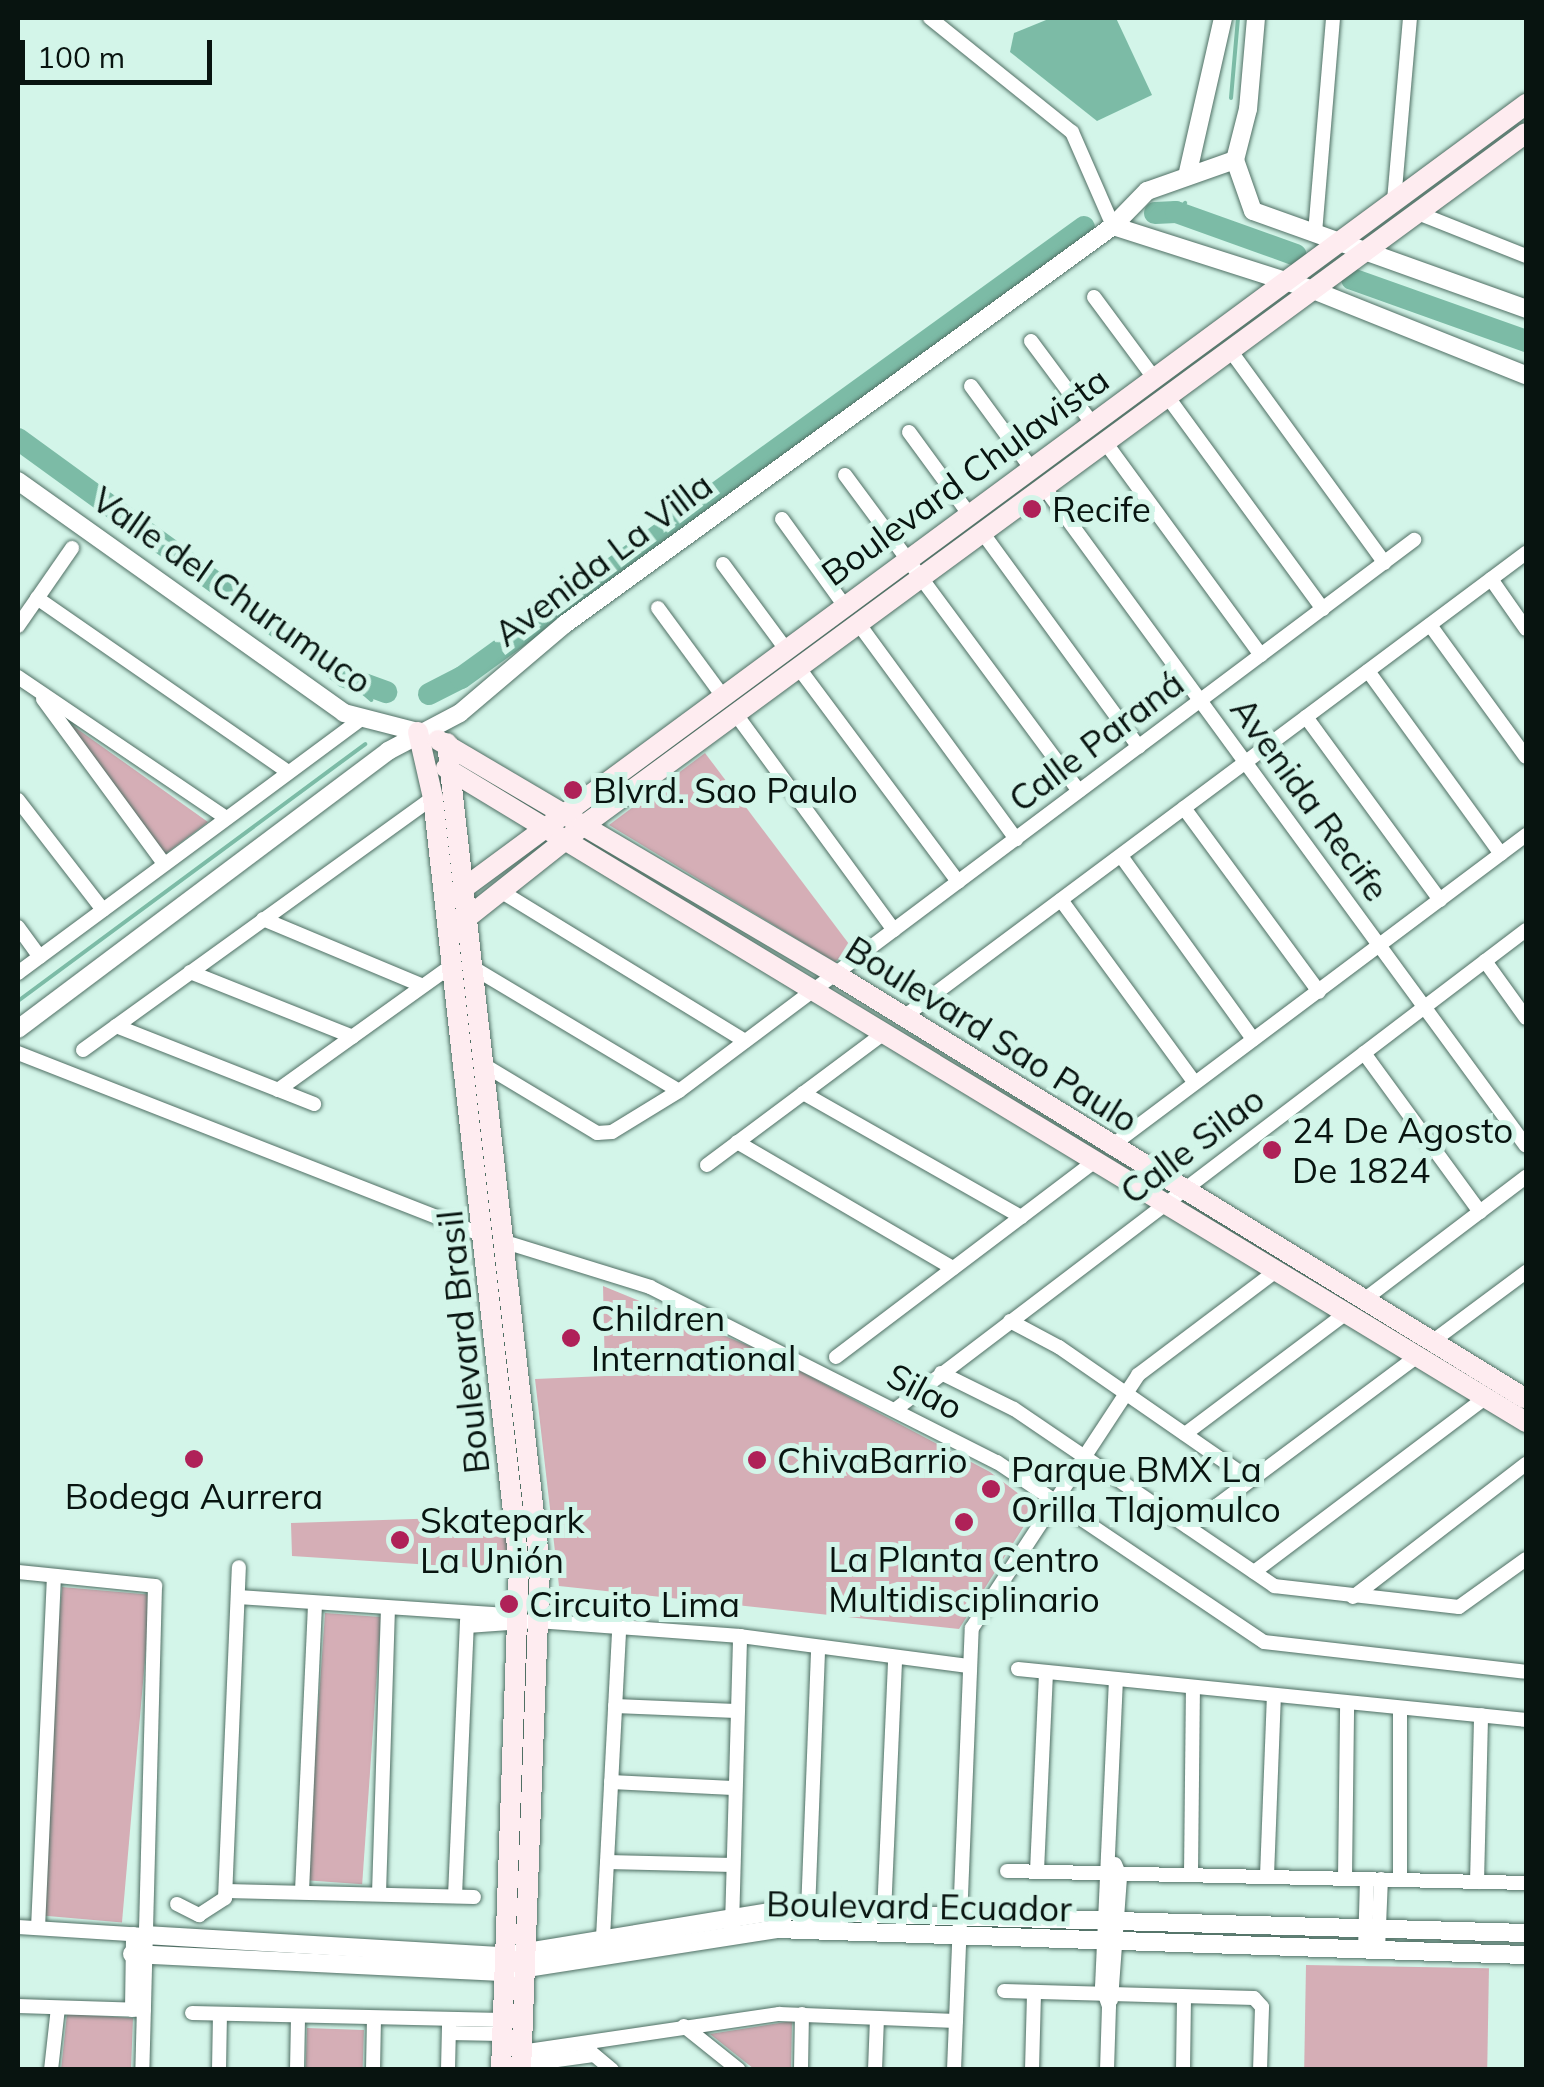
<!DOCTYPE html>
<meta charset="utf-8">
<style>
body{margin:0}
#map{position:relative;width:1544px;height:2087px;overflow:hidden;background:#d3f5e9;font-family:Mulish,sans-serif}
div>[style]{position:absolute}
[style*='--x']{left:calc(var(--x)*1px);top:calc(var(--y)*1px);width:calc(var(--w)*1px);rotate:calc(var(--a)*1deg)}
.green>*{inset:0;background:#d5aeb6;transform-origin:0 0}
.water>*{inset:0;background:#7cbba6}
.stream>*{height:4px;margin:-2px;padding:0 2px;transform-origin:2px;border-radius:2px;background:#7cbba6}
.river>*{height:22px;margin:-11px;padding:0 11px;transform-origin:11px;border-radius:11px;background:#7cbba6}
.roads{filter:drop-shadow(0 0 2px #506f64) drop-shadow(0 0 2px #506f64)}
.minor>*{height:14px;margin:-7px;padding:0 7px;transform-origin:7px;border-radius:7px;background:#fff}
.tertiary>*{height:18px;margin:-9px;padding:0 9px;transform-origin:9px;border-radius:9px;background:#fff}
.secondary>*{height:20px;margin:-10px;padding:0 10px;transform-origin:10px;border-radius:10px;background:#feecf0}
.dots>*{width:28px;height:28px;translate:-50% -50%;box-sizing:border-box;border:5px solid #d3f5e9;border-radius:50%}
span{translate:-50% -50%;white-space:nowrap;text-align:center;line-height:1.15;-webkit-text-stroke:10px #d3f5e9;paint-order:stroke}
.street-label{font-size:35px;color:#081410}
.poi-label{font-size:35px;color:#081410}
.left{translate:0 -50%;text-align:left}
.frame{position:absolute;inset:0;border:20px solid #081410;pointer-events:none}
.scale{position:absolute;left:20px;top:40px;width:192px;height:45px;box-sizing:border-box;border:5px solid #081410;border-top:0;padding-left:12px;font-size:30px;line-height:35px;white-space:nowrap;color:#081410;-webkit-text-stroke:8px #d3f5e9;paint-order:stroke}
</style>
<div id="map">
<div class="green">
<div style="clip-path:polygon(69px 723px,208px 822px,164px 855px)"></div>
<div style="clip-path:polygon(705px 753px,852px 948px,835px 962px,609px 825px)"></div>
<div style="clip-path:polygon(603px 1286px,764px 1352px,990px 1472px,1036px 1507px,959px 1629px,559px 1586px,535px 1379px,605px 1376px)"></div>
<div style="clip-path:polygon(506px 1516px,510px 1570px,292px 1556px,291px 1523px)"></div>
<div style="left:62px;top:1587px;width:89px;height:329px;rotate:5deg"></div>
<div style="left:325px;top:1613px;width:56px;height:268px;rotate:4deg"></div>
<div style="left:1306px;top:1965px;width:183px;height:104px;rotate:1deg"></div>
<div style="clip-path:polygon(67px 2014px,133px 2018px,131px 2069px,61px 2070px)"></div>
<div style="clip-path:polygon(792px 2021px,791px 2069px,754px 2069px,710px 2034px)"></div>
<div style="left:307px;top:2028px;width:57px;height:41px;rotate:2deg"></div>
</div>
<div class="water">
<div style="clip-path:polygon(1051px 18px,1116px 18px,1152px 95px,1097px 121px,1010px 52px,1014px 33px)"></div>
</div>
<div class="stream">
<div style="--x:1231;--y:98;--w:80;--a:-85"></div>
<div style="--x:1176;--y:212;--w:13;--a:-45"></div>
<div style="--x:345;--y:677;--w:35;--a:41"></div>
<div style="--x:18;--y:1001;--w:432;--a:-36.5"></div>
<div style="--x:470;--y:1038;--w:55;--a:83.8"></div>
</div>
<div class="river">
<div style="--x:1155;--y:213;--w:21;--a:-3"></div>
<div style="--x:1176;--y:212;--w:127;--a:19.7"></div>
<div style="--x:1352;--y:279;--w:185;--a:19.6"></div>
<div style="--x:18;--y:439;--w:404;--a:36"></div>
<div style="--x:345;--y:677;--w:44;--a:20.1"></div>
<div style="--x:429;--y:694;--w:36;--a:-27"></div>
<div style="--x:461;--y:678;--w:769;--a:-35.9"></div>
</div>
<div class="roads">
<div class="minor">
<div style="--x:930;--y:18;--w:182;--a:38.8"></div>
<div style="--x:1072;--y:132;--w:103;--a:66.4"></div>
<div style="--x:1394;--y:201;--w:184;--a:-85"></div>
<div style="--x:1418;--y:213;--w:116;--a:21.7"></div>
<div style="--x:1315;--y:233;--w:216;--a:-85.2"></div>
<div style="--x:1094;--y:297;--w:101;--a:53.5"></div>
<div style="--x:1031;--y:341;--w:102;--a:53.4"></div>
<div style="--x:1230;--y:350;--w:263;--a:54"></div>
<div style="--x:971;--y:386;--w:102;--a:53.8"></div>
<div style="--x:1167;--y:396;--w:264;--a:53.8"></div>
<div style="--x:909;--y:432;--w:102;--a:53.8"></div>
<div style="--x:1105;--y:442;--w:264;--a:53.8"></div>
<div style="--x:845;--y:475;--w:393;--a:53.5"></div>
<div style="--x:1044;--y:487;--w:816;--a:53.82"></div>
<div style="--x:782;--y:519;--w:106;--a:54.2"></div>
<div style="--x:982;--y:532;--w:266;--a:53.9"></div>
<div style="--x:723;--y:564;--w:104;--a:53.6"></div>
<div style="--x:1491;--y:579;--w:61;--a:55"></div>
<div style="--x:37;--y:598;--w:305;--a:34.7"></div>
<div style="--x:658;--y:608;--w:108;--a:53.7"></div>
<div style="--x:858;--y:623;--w:268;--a:53.8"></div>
<div style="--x:1430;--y:625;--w:163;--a:54"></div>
<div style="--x:18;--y:626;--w:95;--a:-55.3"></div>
<div style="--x:798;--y:667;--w:268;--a:53.3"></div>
<div style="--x:1368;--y:671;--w:226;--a:54"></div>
<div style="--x:18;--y:677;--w:251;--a:34.1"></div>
<div style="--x:43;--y:699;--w:205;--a:53.7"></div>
<div style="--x:735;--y:713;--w:269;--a:53.8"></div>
<div style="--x:1306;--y:717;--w:227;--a:53.8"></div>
<div style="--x:18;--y:800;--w:139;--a:52.3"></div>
<div style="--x:1184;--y:808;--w:228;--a:53.7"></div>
<div style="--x:1121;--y:856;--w:226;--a:54.2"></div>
<div style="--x:502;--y:892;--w:285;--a:31.5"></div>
<div style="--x:1061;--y:900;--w:225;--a:53.8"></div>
<div style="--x:263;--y:919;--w:173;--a:22.7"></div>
<div style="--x:18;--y:927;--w:37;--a:54"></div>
<div style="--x:1485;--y:961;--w:70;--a:54.3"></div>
<div style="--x:472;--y:967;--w:241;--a:30.9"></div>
<div style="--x:190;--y:972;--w:175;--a:21.7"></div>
<div style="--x:18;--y:973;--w:425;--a:-36.5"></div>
<div style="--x:905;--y:1016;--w:775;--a:-36.71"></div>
<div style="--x:116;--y:1026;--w:213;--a:21.5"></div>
<div style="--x:83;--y:1050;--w:431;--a:-35.8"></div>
<div style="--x:18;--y:1053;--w:499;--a:21.4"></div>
<div style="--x:1364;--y:1053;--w:197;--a:53.9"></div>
<div style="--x:484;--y:1065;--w:132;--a:31"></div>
<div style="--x:597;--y:1133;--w:15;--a:-4"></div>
<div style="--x:612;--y:1132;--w:79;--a:-31.5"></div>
<div style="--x:679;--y:1091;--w:919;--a:-36.86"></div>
<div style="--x:278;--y:1090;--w:213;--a:-35.6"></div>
<div style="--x:803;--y:1093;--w:251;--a:29.6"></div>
<div style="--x:737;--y:1142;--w:250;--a:30.3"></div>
<div style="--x:1110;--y:1147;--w:520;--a:-36.87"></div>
<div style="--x:707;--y:1165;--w:221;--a:-36.7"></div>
<div style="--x:505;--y:1242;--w:152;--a:17.2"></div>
<div style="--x:650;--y:1287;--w:389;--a:26.8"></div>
<div style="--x:997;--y:1462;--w:322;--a:34"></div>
<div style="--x:1264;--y:1642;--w:264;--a:6.5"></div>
<div style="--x:1365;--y:1299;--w:202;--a:-37.2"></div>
<div style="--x:1010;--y:1321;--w:55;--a:28"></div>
<div style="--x:1059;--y:1347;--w:234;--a:34.7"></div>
<div style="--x:1433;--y:1341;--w:116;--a:-36.6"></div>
<div style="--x:836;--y:1357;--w:325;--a:-37.1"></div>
<div style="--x:941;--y:1373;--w:81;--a:26.3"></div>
<div style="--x:1014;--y:1409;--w:315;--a:34.2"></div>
<div style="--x:1274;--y:1586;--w:186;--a:6.5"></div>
<div style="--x:1459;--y:1607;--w:82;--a:-35.6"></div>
<div style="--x:896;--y:1409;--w:791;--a:-37.25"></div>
<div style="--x:1185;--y:1434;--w:201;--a:-36.9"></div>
<div style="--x:1188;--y:1527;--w:286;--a:-36.7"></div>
<div style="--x:18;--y:1572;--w:138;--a:5.8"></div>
<div style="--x:155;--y:1586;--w:484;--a:91.5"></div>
<div style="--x:1254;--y:1572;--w:291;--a:-37"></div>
<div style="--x:238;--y:1597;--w:270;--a:3.8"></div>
<div style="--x:507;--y:1615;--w:13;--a:32"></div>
<div style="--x:1353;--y:1597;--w:218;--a:-37.6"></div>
<div style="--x:467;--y:1626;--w:70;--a:-4.1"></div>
<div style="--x:537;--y:1621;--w:204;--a:4.2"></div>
<div style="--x:740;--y:1636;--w:229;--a:7.5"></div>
<div style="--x:1018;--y:1669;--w:511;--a:5.73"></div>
<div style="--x:615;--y:1706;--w:121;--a:2.4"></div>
<div style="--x:611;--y:1782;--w:122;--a:2.8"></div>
<div style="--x:607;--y:1862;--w:126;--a:1.4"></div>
<div style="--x:1007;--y:1871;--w:519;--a:1.32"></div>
<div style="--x:1037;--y:1871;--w:199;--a:-87.4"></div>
<div style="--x:1191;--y:1874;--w:186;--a:-89.4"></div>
<div style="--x:1267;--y:1876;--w:179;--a:-87.8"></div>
<div style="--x:1345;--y:1878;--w:174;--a:-89.3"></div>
<div style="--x:1400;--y:1880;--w:172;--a:-90"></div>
<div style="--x:1477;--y:1882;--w:167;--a:-88.6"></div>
<div style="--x:226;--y:1891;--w:248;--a:1.4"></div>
<div style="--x:302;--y:1891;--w:287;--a:-87.4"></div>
<div style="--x:379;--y:1894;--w:283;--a:-88.2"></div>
<div style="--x:455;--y:1896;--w:276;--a:-87.5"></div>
<div style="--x:177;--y:1904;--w:25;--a:27"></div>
<div style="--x:199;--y:1915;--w:31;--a:-33"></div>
<div style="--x:225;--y:1898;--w:331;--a:-87.6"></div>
<div style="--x:808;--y:1912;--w:265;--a:-87.8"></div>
<div style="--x:884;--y:1914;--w:255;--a:-87.5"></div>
<div style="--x:732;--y:1926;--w:290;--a:-88.4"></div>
<div style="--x:18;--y:1927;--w:127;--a:3.6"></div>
<div style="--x:38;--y:1928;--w:352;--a:-87.4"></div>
<div style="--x:603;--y:1938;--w:307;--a:-87"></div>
<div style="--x:1365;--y:1950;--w:71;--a:-88.4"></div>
<div style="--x:1378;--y:1950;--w:71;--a:-87.6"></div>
<div style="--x:1004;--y:1991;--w:250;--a:1.6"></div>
<div style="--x:1254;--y:1998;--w:12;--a:48"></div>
<div style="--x:1262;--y:2007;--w:63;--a:91.8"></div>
<div style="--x:1111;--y:2000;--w:124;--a:-85.8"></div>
<div style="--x:1120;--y:1876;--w:13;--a:-113"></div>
<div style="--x:18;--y:2006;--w:126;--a:1.8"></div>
<div style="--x:132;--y:2010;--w:76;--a:-89.2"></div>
<div style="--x:192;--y:2013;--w:310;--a:1.3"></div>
<div style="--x:684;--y:2026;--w:70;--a:38.7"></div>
<div style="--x:449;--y:2033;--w:52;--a:1.1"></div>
<div style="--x:586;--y:2048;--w:34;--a:40"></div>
<div style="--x:521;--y:2052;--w:261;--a:-8.4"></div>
<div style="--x:779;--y:2014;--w:177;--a:2.3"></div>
<div style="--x:521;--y:2065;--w:73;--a:-7.9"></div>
<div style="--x:51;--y:2070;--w:62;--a:-83.6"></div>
<div style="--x:219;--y:2070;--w:55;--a:-89"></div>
<div style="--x:297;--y:2070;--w:52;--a:-88.9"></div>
<div style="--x:373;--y:2070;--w:51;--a:-88.9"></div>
<div style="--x:448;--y:2070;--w:45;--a:-88.7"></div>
<div style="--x:801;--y:2070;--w:56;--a:-89"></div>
<div style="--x:875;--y:2070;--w:52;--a:-87.8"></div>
<div style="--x:954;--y:2070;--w:442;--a:-87.7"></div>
<div style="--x:972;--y:1628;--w:303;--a:-56.7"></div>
<div style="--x:1138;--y:1375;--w:173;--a:-37"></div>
<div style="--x:1032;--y:2070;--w:78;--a:-88.5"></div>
<div style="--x:1107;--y:2070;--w:64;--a:-88.2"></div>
<div style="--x:1109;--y:2006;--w:20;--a:-110"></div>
<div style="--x:1102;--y:1987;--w:308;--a:-87.4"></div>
<div style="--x:1183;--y:2070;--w:73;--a:-89.2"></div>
</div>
<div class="tertiary">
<div style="--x:1256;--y:18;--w:91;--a:95"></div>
<div style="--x:1248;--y:109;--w:53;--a:104.3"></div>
<div style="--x:1235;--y:160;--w:54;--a:70.6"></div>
<div style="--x:1253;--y:211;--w:290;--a:19.7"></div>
<div style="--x:1188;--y:172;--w:158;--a:-77.2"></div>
<div style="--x:1113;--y:226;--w:210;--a:17.7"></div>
<div style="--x:1313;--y:290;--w:229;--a:21.8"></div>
<div style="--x:18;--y:481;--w:400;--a:35.4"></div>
<div style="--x:344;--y:713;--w:76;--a:14.4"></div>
<div style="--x:18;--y:1029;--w:463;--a:-36.9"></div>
<div style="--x:388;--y:751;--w:81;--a:-27.8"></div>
<div style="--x:460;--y:713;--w:138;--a:-40.3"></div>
<div style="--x:565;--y:624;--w:677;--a:-35.99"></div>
<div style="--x:1113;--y:226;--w:49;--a:-45.8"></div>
<div style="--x:1147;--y:191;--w:93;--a:-19.4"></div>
<div style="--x:145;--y:1935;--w:359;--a:3.4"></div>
<div style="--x:503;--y:1956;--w:277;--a:-9.4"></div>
<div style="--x:776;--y:1911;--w:750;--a:1.68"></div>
<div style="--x:132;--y:1954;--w:370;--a:2.8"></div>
<div style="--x:502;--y:1972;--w:277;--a:-8.9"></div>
<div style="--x:776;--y:1929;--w:750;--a:1.99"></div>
</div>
<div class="secondary">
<div style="--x:418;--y:732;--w:68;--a:77.2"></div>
<div style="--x:433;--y:798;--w:772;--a:83.6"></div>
<div style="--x:519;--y:1565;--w:505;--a:92.04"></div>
<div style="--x:438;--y:740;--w:461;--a:30.5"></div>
<div style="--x:835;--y:974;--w:811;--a:31.59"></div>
<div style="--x:447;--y:743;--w:829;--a:83.56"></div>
<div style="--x:540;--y:1567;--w:503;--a:92.16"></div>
<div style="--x:446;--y:768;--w:1263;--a:31.2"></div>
<div style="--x:445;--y:902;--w:1344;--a:-36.43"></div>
<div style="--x:448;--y:933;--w:172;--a:-38.4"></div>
<div style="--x:583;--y:826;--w:1170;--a:-36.31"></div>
</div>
</div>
<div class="dots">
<div style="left:1032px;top:509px;background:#af2158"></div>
<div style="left:573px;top:790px;background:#af2158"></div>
<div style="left:1272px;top:1150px;background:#af2158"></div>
<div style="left:571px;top:1338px;background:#af2158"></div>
<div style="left:194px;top:1459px;background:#af2158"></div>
<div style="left:757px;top:1460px;background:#af2158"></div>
<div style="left:991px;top:1489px;background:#af2158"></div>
<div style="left:964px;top:1522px;background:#af2158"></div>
<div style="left:400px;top:1540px;background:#af2158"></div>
<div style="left:509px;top:1604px;background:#af2158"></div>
</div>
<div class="street-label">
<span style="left:965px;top:476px;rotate:-36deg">Boulevard Chulavista</span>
<span style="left:603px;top:559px;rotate:-37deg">Avenida La Villa</span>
<span style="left:232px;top:590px;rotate:35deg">Valle del Churumuco</span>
<span style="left:1096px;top:741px;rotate:-37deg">Calle Paraná</span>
<span style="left:1310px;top:799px;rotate:54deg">Avenida Recife</span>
<span style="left:992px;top:1034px;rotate:32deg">Boulevard Sao Paulo</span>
<span style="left:1192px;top:1145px;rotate:-37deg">Calle Silao</span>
<span style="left:463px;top:1342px;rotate:-96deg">Boulevard Brasil</span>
<span style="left:925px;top:1391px;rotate:28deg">Silao</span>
<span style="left:919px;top:1906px;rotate:1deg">Boulevard Ecuador</span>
</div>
<div class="poi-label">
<span class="left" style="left:1052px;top:509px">Recife</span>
<span class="left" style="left:593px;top:790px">Blvrd. Sao Paulo</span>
<span class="left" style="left:1292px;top:1150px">24 De Agosto<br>De 1824</span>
<span class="left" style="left:591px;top:1338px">Children<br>International</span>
<span class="left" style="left:777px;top:1460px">ChivaBarrio</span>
<span class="left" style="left:1011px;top:1489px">Parque BMX La<br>Orilla Tlajomulco</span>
<span style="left:194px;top:1496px">Bodega Aurrera</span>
<span class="left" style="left:420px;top:1540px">Skatepark<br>La Unión</span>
<span style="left:964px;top:1579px">La Planta Centro<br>Multidisciplinario</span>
<span class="left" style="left:529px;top:1604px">Circuito Lima</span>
</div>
<div class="frame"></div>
<div class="scale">100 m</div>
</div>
